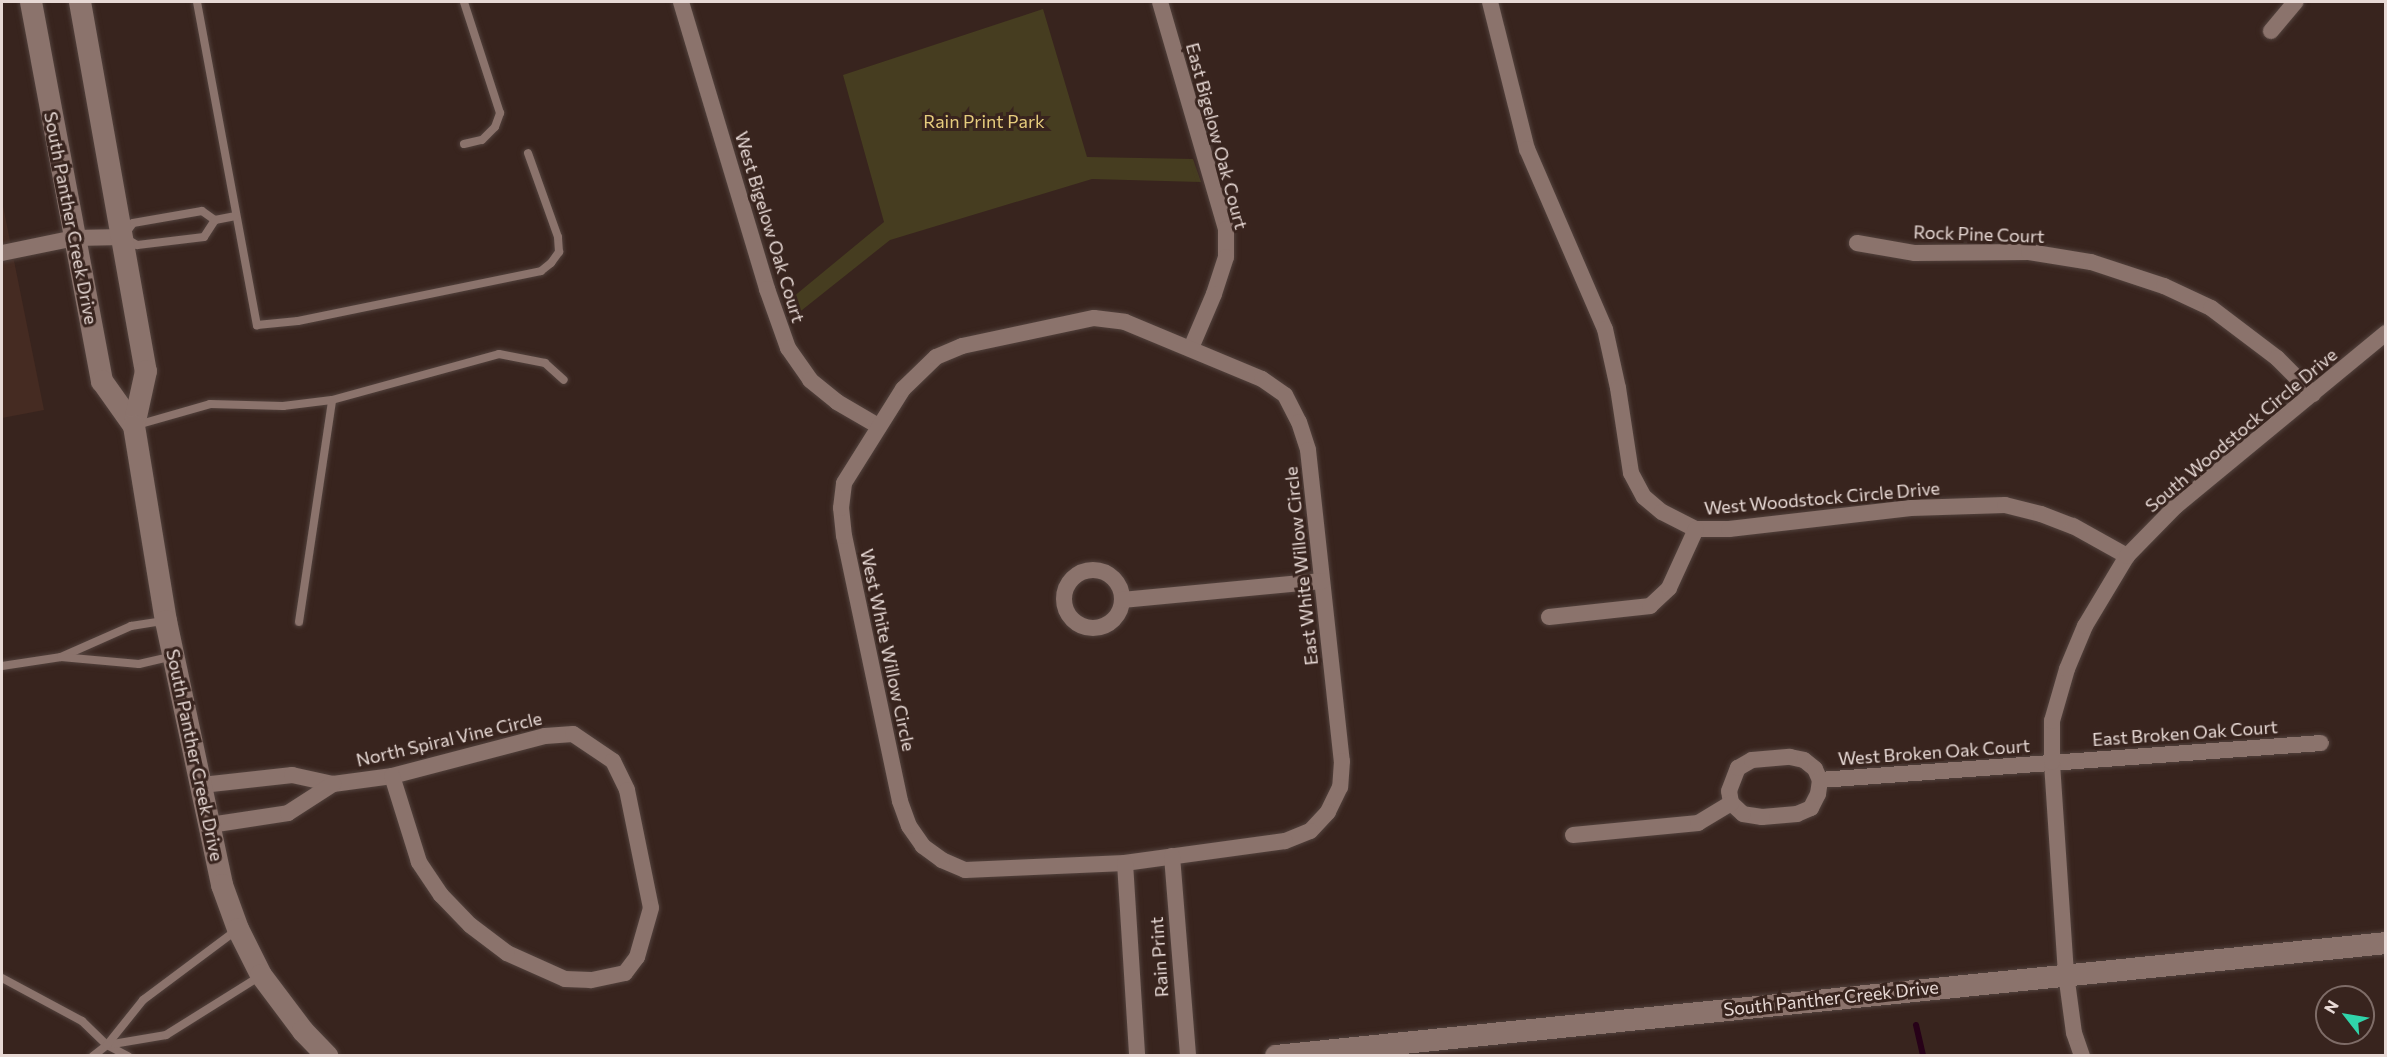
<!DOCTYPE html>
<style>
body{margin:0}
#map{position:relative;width:2387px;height:1057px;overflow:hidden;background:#38241e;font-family:Commissioner,sans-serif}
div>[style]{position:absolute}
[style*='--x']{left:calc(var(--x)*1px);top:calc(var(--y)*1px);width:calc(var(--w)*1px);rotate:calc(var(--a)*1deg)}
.built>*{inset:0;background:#452b22}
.green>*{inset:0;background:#463d20}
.stream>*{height:6px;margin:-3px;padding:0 3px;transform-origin:3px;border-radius:3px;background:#270118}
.roads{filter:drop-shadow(0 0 2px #52423d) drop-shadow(0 0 2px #52423d)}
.lane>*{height:8px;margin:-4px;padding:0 4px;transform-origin:4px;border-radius:4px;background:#8b736c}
.street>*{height:16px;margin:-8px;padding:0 8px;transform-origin:8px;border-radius:8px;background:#8b736c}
.street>.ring{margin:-8px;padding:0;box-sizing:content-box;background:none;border:16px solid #8b736c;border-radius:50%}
.secondary>*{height:22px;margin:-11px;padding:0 11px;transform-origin:11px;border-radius:11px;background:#8b736c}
span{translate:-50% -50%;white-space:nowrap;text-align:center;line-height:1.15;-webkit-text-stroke:6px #38241e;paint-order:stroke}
.park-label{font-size:18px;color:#e6cc7d}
.street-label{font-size:18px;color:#e7d9d5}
.frame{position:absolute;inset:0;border:3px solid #e7d9d5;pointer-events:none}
.north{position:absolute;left:2315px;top:985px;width:60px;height:60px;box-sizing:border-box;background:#38241e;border:2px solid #7e6c67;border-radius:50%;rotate:301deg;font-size:16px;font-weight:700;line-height:24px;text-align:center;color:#e7d9d5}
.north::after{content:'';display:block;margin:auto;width:21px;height:27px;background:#30d4aa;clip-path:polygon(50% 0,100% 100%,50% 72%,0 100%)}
</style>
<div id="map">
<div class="built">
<div style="clip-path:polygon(2px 201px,44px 410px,2px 418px)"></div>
</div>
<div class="green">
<div style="clip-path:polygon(1043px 9px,1087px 157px,1193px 159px,1201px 182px,1092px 179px,890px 240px,792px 318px,787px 302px,884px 222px,843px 75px)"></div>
</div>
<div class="stream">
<div style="--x:1916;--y:1025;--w:32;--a:77"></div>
</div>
<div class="roads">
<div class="lane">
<div style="--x:197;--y:2;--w:329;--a:79.5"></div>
<div style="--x:257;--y:325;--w:41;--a:-5.6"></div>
<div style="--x:298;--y:321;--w:248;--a:-11.6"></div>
<div style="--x:541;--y:271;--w:13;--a:-39"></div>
<div style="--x:551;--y:263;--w:14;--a:-54"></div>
<div style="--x:559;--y:252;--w:15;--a:-94"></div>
<div style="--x:558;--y:237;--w:89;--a:-109.7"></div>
<div style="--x:464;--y:144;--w:18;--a:-13"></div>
<div style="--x:482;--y:140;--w:18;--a:-45"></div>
<div style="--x:495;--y:127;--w:15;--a:-70"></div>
<div style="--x:500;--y:113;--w:117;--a:-108"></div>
<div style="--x:202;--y:211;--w:16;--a:35"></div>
<div style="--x:215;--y:220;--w:20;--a:123"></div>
<div style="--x:204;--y:237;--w:67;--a:173.2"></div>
<div style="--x:137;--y:245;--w:16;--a:-150"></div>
<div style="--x:123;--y:237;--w:17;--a:-54"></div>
<div style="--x:133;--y:223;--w:70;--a:-9.9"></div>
<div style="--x:215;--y:220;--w:21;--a:-11"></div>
<div style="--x:137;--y:425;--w:76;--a:-16"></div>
<div style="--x:210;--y:404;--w:73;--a:1.6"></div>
<div style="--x:283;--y:406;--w:49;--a:-7"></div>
<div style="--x:332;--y:400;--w:173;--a:-15.4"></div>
<div style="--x:499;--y:354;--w:47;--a:11.1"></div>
<div style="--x:545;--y:363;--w:25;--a:42"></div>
<div style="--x:299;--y:622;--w:224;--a:-81.5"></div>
<div style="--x:61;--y:657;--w:77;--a:-23.9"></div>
<div style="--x:131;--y:626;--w:33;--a:-9"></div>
<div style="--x:2;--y:666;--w:60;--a:-8.7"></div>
<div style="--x:61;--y:657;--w:78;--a:5.1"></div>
<div style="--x:139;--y:664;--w:35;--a:-13"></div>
<div style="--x:2;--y:978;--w:91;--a:28.3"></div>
<div style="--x:82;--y:1021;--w:35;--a:44"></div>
<div style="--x:107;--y:1045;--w:24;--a:28"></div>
<div style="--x:107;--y:1045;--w:60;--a:-9.6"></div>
<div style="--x:166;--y:1035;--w:111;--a:-32.1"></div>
<div style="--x:93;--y:1056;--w:18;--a:-38"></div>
<div style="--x:107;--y:1045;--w:58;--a:-51.3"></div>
<div style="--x:143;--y:1000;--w:119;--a:-36.8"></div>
</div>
<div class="street">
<div style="--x:681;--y:2;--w:300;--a:73.3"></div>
<div style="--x:767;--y:289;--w:63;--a:70.4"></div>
<div style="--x:788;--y:348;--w:39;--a:55"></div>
<div style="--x:810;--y:380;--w:35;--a:39"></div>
<div style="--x:837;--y:402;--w:48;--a:30.3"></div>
<div style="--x:1160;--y:2;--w:236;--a:73.8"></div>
<div style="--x:1226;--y:229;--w:28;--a:90"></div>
<div style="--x:1226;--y:257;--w:39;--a:108"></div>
<div style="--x:1214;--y:294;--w:59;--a:113.1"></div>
<div style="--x:1490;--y:2;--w:152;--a:75.9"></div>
<div style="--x:1527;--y:149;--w:196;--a:66.6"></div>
<div style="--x:1605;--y:329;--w:60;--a:77.6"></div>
<div style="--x:1618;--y:388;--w:86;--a:81.3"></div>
<div style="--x:1631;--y:473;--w:27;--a:62"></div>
<div style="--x:1644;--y:497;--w:23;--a:40"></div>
<div style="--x:1662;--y:512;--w:38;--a:27"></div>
<div style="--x:1696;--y:529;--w:33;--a:0"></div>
<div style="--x:1729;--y:529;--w:183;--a:-6.6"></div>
<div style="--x:1911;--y:508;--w:94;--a:-1.8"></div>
<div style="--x:2005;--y:505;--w:37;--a:14"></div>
<div style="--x:2041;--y:514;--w:34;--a:21"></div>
<div style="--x:2073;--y:526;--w:62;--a:29.1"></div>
<div style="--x:2271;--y:31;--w:38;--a:-50"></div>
<div style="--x:1857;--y:243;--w:59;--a:9.8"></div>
<div style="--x:1915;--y:253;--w:114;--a:-0.5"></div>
<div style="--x:2029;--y:252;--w:63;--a:9.2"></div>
<div style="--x:2091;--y:262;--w:77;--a:18.2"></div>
<div style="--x:2164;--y:286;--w:52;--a:25.1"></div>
<div style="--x:2211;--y:308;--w:83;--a:37.1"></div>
<div style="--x:2277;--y:358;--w:51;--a:45"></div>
<div style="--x:2;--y:253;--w:75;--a:-11.6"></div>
<div style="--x:75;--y:238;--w:48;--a:-1.2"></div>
<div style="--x:1094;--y:318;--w:31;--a:7"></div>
<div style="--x:1125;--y:322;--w:148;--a:22.6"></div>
<div style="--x:1262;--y:379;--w:28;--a:35"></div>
<div style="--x:1285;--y:395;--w:30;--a:63"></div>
<div style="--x:1299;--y:422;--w:29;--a:72"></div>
<div style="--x:1308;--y:450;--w:313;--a:83.8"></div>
<div style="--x:1342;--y:761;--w:26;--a:94"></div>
<div style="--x:1340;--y:787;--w:28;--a:116"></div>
<div style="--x:1328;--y:812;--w:26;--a:133"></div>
<div style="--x:1310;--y:831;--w:27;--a:158"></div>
<div style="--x:1285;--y:841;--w:162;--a:172.2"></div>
<div style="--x:1125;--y:863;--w:160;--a:177.5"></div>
<div style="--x:965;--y:870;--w:25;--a:-157"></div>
<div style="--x:942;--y:860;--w:24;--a:-144"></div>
<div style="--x:923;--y:846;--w:24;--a:-125"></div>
<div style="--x:909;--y:826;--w:27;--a:-110"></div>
<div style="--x:900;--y:801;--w:271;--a:-101.9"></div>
<div style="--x:844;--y:536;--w:28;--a:-96"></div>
<div style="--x:841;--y:508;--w:25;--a:-83"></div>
<div style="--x:844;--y:483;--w:111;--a:-57.9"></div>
<div style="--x:903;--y:389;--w:46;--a:-44.1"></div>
<div style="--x:936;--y:357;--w:28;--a:-23"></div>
<div style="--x:962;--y:346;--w:135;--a:-12"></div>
<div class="ring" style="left:1064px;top:570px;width:42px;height:42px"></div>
<div style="--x:1122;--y:600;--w:201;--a:-5.4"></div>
<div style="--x:1549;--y:617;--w:102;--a:-6.2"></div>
<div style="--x:1650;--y:606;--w:26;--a:-43"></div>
<div style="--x:1669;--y:588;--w:65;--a:-65.4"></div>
<div style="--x:1790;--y:757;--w:14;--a:12"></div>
<div style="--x:1804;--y:760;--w:14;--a:39"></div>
<div style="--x:1815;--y:769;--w:12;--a:66"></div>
<div style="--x:1820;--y:780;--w:14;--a:98"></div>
<div style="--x:1818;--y:794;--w:16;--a:117"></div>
<div style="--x:1811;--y:808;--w:15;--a:157"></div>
<div style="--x:1797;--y:814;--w:35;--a:175"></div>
<div style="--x:1762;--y:817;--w:19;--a:-171"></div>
<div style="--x:1743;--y:814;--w:16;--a:-137"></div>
<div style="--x:1731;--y:803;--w:12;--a:-99"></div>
<div style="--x:1729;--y:791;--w:25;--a:-69"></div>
<div style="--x:1738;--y:768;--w:16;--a:-30"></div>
<div style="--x:1752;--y:760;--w:38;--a:-5"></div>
<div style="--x:1820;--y:780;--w:502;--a:-4.22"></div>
<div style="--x:202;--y:785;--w:91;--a:-6.3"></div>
<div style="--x:292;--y:775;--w:42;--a:12.4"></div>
<div style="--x:333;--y:784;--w:60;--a:-7.7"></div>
<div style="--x:392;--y:776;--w:158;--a:-14.7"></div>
<div style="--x:545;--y:736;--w:28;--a:-4"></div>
<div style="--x:573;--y:734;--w:48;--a:34"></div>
<div style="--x:613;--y:761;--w:32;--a:64"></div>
<div style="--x:627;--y:790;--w:120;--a:78.5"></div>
<div style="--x:651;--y:908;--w:51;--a:105.9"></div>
<div style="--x:637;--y:957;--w:20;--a:127"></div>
<div style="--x:625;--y:973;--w:35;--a:168"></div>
<div style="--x:591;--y:980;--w:26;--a:-178"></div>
<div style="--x:565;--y:979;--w:64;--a:-155.9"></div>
<div style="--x:507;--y:953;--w:46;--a:-142.9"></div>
<div style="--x:470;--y:925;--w:42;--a:-134"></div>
<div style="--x:441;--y:895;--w:40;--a:-124"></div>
<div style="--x:419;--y:862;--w:90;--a:-107.4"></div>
<div style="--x:210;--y:825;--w:79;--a:-8.7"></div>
<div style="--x:288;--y:813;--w:54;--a:-32.8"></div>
<div style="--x:1573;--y:835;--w:126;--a:-5.5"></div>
<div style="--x:1698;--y:823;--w:39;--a:-31"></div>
<div style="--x:1172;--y:856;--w:201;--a:85.4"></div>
<div style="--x:1125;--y:863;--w:193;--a:86.4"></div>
<div style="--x:2082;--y:1056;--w:24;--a:-109"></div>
<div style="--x:2074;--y:1033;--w:60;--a:-97.7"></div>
<div style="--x:2066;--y:974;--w:212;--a:-93.8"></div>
<div style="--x:2052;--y:762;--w:41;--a:-90"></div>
<div style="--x:2052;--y:721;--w:54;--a:-73.9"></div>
<div style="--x:2067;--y:669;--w:47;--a:-67.3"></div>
<div style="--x:2085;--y:626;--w:82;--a:-59"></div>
<div style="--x:2127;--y:556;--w:70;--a:-45.6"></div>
<div style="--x:2176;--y:506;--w:272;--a:-39.5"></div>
</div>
<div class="secondary">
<div style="--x:31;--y:2;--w:386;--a:79.4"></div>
<div style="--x:102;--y:381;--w:55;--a:54.6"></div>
<div style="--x:80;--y:2;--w:375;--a:79.9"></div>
<div style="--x:146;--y:371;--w:56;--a:102.3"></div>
<div style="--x:134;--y:426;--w:198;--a:80.7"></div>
<div style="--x:166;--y:621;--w:270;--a:78"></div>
<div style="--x:222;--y:885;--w:47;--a:70"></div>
<div style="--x:238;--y:929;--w:51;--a:63.4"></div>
<div style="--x:261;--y:975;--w:70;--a:53.1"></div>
<div style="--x:303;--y:1031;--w:35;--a:46"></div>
<div style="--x:1276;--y:1056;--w:1116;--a:-5.81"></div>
</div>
</div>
<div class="park-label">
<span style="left:984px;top:121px">Rain Print Park</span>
</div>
<div class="street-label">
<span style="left:1217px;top:136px;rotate:75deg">East Bigelow Oak Court</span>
<span style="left:71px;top:218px;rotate:79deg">South Panther Creek Drive</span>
<span style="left:770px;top:227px;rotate:73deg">West Bigelow Oak Court</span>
<span style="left:1979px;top:234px;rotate:2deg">Rock Pine Court</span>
<span style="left:2241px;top:430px;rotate:-40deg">South Woodstock Circle Drive</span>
<span style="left:1822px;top:498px;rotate:-5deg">West Woodstock Circle Drive</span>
<span style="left:1301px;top:566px;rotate:-96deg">East White Willow Circle</span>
<span style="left:888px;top:650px;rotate:78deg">West White Willow Circle</span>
<span style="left:2185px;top:733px;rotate:-4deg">East Broken Oak Court</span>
<span style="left:449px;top:739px;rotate:-13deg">North Spiral Vine Circle</span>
<span style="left:1934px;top:752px;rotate:-4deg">West Broken Oak Court</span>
<span style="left:195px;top:755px;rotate:78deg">South Panther Creek Drive</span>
<span style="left:1159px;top:957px;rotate:-94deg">Rain Print</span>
<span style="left:1831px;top:998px;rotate:-6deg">South Panther Creek Drive</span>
</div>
<div class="frame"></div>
<div class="north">N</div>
</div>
